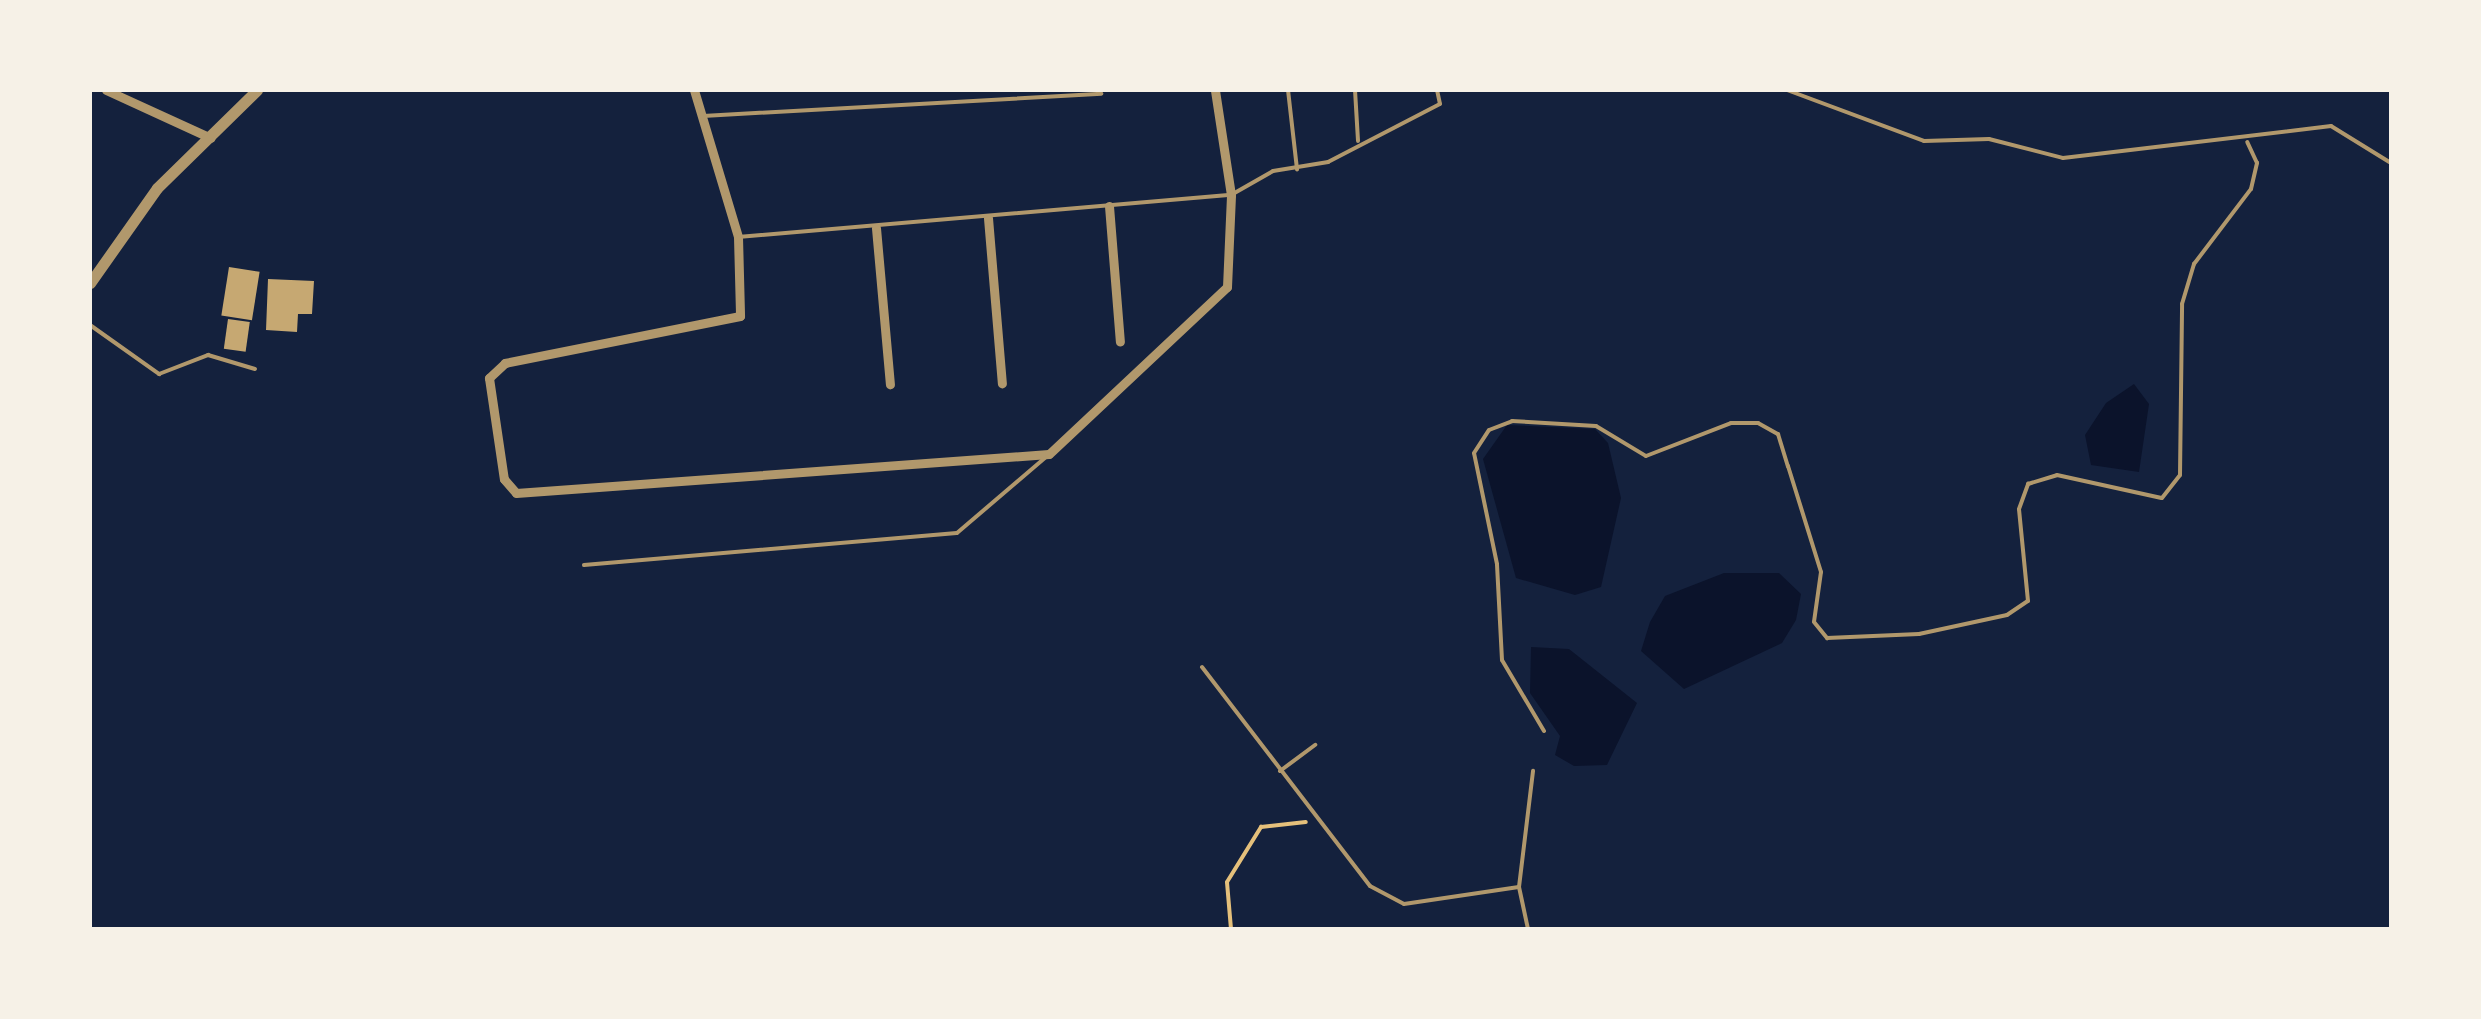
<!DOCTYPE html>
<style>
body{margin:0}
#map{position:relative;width:2481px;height:1019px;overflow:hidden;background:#14213d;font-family:"Golos Text",sans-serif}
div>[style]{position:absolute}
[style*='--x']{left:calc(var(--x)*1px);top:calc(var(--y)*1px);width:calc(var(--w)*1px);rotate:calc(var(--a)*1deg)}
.water>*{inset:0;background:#0b132b}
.building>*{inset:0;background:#c6a872;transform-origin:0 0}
.path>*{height:4px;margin:-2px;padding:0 2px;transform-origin:2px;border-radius:2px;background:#e5c07b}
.service>*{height:4px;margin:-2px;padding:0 2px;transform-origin:2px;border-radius:2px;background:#b1986c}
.minor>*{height:9px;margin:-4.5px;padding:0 4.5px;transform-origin:4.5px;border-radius:4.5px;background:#b1986c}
.tertiary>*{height:11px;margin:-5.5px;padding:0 5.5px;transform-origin:5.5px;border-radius:5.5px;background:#b1986c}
span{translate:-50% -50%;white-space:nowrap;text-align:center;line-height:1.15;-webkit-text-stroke:9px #f6f1e7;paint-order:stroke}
.frame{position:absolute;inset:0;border:92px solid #f6f1e7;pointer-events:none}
</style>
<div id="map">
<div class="water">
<div style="clip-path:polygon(2134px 384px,2149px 404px,2139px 472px,2091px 465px,2085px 435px,2106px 403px)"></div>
<div style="clip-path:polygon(1507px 425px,1595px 429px,1608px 443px,1621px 498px,1601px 587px,1575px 595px,1516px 578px,1483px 459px)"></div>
<div style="clip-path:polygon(1724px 573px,1779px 573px,1801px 594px,1796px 620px,1782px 643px,1684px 689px,1641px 651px,1650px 622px,1665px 596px)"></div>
<div style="clip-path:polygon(1531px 647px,1569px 649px,1637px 703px,1607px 765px,1574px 766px,1555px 755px,1560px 736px,1530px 693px)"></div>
</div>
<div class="building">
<div style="left:229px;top:267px;width:31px;height:49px;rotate:9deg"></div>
<div style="clip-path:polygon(268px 279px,314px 281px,312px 314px,298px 314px,297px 332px,266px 330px)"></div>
<div style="left:228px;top:319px;width:22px;height:30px;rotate:8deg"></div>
</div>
<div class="path">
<div style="--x:1231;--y:929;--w:47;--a:-94.9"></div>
<div style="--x:1227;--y:882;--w:65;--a:-58.3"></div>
<div style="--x:1261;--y:827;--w:45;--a:-6.3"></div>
</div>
<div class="service">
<div style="--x:1288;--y:90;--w:80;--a:83.5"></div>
<div style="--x:1355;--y:90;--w:51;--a:86.6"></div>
<div style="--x:1787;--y:90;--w:146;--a:20.4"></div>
<div style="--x:1924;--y:141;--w:65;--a:-1.8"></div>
<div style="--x:1989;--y:139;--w:76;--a:14.4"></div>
<div style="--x:2063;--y:158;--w:270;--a:-6.8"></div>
<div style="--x:2331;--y:126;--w:70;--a:31.7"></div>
<div style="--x:703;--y:116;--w:399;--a:-3.2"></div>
<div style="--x:738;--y:237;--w:495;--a:-4.9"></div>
<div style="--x:1231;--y:195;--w:48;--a:-29.7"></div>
<div style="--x:1273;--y:171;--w:56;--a:-9.3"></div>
<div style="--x:1328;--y:162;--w:126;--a:-27.4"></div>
<div style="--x:1440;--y:104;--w:14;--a:-102"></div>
<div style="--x:90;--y:325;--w:85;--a:35.4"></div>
<div style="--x:159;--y:374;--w:53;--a:-21.2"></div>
<div style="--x:208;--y:355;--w:49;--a:16.6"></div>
<div style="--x:584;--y:565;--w:374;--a:-4.9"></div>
<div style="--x:957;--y:533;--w:117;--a:-40.5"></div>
<div style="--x:1202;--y:667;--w:276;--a:52.5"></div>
<div style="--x:1370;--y:886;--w:38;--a:28"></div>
<div style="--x:1404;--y:904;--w:116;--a:-8.4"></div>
<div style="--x:1519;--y:887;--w:43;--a:77.9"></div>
<div style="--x:1544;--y:731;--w:82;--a:-120.6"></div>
<div style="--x:1502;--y:660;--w:96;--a:-93"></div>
<div style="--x:1497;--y:564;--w:113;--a:-101.7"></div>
<div style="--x:1474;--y:453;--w:27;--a:-57"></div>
<div style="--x:1489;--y:430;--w:25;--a:-21"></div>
<div style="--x:1512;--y:421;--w:84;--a:3.4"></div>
<div style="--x:1596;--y:426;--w:58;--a:31"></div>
<div style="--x:1646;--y:456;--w:91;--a:-21.2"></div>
<div style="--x:1731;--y:423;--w:27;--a:0"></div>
<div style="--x:1758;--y:423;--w:23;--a:29"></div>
<div style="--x:1778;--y:434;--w:34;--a:73"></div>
<div style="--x:1788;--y:466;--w:111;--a:72.7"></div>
<div style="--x:1821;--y:572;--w:50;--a:98"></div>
<div style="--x:1814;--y:622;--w:21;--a:51"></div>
<div style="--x:1827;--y:638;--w:92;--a:-2.5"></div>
<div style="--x:1919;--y:634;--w:90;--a:-12.2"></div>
<div style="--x:2007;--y:615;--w:25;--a:-34"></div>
<div style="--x:2028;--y:601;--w:92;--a:-95.6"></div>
<div style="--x:2019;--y:509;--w:27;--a:-70"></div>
<div style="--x:2028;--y:484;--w:30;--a:-17"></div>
<div style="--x:2057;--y:475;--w:107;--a:12.4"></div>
<div style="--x:2162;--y:498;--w:29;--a:-52"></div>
<div style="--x:2180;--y:475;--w:171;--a:-89.3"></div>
<div style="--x:2182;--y:304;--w:42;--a:-73.3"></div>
<div style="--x:2194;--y:264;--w:94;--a:-52.8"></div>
<div style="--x:2251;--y:189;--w:27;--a:-77"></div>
<div style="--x:2257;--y:163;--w:23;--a:-115"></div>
<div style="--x:1280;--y:771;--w:44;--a:-36.6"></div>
<div style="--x:1519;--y:887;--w:117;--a:-83.1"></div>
</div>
<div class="minor">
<div style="--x:106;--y:90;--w:115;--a:24.6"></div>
<div style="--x:694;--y:90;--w:153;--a:73.3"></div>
<div style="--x:738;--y:237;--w:79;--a:88.5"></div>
<div style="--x:740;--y:316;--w:240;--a:168.7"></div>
<div style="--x:505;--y:363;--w:22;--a:137"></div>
<div style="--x:489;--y:378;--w:102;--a:81.6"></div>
<div style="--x:504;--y:479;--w:18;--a:49"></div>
<div style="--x:516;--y:493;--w:534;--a:-4.18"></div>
<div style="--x:1049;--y:454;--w:244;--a:-43.2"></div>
<div style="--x:1227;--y:287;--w:92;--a:-87.5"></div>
<div style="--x:1231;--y:195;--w:106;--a:-98.7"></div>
<div style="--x:1109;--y:206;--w:136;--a:85.4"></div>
<div style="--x:988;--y:218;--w:166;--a:85.2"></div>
<div style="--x:876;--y:228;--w:157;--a:84.9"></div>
</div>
<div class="tertiary">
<div style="--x:90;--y:283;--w:116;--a:-54.8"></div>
<div style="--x:157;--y:188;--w:140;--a:-44.4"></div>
</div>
<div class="frame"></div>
</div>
